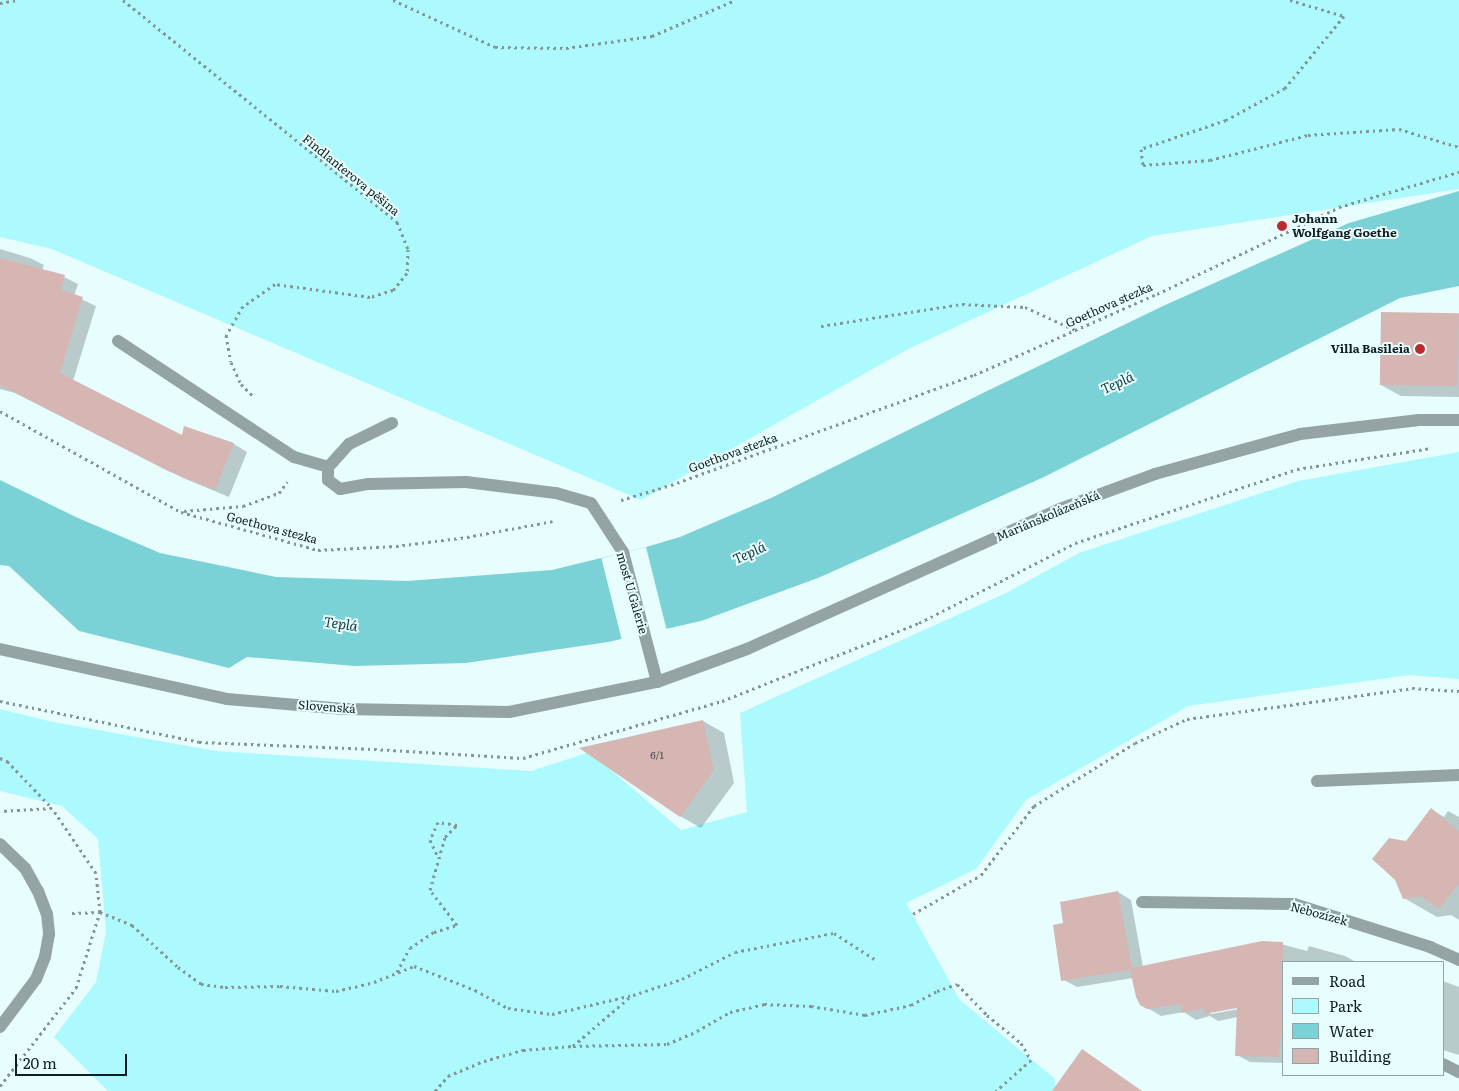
<!DOCTYPE html>
<meta charset="utf-8">
<style>
body{margin:0}
#map{position:relative;width:1459px;height:1091px;overflow:hidden;background:#e8fdfe;font-family:Literata,serif}
div>[style]{position:absolute}
[style*='--x']{left:calc(var(--x)*1px);top:calc(var(--y)*1px);width:calc(var(--w)*1px);rotate:calc(var(--a)*1deg)}
.green>*{inset:0;background:#acfafe}
.water>*{inset:0;background:#7bd2d6}
.pier>*{inset:0;background:#e8fdfe;transform-origin:0 0}
.shadow>*{inset:0;background:#0003}
.building>*{inset:0;background:#d6b6b3;transform-origin:0 0}
.path>*{height:3px;margin-top:-1.5px;transform-origin:0;background:repeating-linear-gradient(90deg,#839596 0 2.5px,transparent 0 6.5px)}
.service>*{height:12px;margin:-6px;padding:0 6px;transform-origin:6px;border-radius:6px;background:#94a3a3}
.minor>*{height:12px;margin:-6px;padding:0 6px;transform-origin:6px;border-radius:6px;background:#94a3a3}
.tertiary>*{height:12px;margin:-6px;padding:0 6px;transform-origin:6px;border-radius:6px;background:#94a3a3}
.dots>*{width:14px;height:14px;translate:-50% -50%;box-sizing:border-box;border:2px solid #e8fdfe;border-radius:50%}
span{translate:-50% -50%;white-space:nowrap;text-align:center;line-height:1.15;-webkit-text-stroke:4px #e8fdfe;paint-order:stroke}
.number-label{font-size:10px;color:#424545}
.number-label span{-webkit-text-stroke-width:0}
.street-label{font-size:12px;color:#111f20}
.poi-label{font-size:12px;color:#111f20;font-weight:700}
.left{translate:0 -50%;text-align:left}
.right{translate:-100% -50%;text-align:right}
.water-label{font-size:14px;color:#143d3f;font-style:italic}
.legend{position:absolute;left:1282px;top:961px;width:162px;height:115px;box-sizing:border-box;background:#e8fdfe;border:1px solid #92a4a5;margin:0;padding:6px 9px;list-style:none;font-size:15px;color:#111f20}
.legend li{display:flex;align-items:center;gap:10px;height:25px}
.legend b{width:25px;border:1px solid #92a4a5}
.scale{position:absolute;left:15px;top:1054px;width:112px;height:22px;box-sizing:border-box;border:2px solid #111f20;border-top:0;padding-left:6px;font-size:15px;line-height:18px;white-space:nowrap;color:#111f20;-webkit-text-stroke:4px #e8fdfe;paint-order:stroke}
</style>
<div id="map">
<div class="green">
<div style="clip-path:polygon(0 0,1459px 0,1459px 189px,1152px 236px,908px 349px,641px 500px,52px 249px,0 237px)"></div>
<div style="clip-path:polygon(1459px 452px,1459px 679px,1409px 675px,1188px 706px,1026px 800px,976px 869px,906px 903px,960px 1000px,1054px 1078px,1056px 1091px,108px 1091px,54px 1037px,96px 982px,106px 932px,98px 839px,62px 806px,0 791px,0 709px,53px 722px,216px 751px,531px 771px,590px 752px,681px 830px,747px 812px,740px 713px,1006px 593px,1079px 553px,1298px 481px)"></div>
</div>
<div class="water">
<div style="clip-path:polygon(1459px 191px,1459px 286px,1400px 298px,1044px 477px,818px 578px,701px 621px,608px 642px,466px 663px,355px 666px,247px 657px,229px 668px,79px 631px,9px 566px,0 565px,0 480px,78px 518px,160px 553px,276px 577px,407px 581px,552px 570px,646px 547px,680px 537px,771px 498px,983px 393px,1163px 306px,1349px 223px)"></div>
</div>
<div class="pier">
<div style="left:646px;top:547px;width:87px;height:46px;rotate:76deg"></div>
</div>
<div class="shadow">
<div style="clip-path:polygon(0 249px,30px 258px,44px 265px,42px 270px,64px 277px,78px 284px,74px 296px,96px 306px,73px 381px,183px 437px,185px 428px,234px 444px,247px 452px,229px 497px,183px 478px,15px 393px,0 389px)"></div>
<div style="clip-path:polygon(1459px 314px,1459px 397px,1401px 396px,1381px 385px)"></div>
<div style="clip-path:polygon(703px 721px,724px 733px,734px 783px,701px 828px,680px 816px)"></div>
<div style="clip-path:polygon(1431px 809px,1444px 817px,1448px 811px,1459px 817px,1459px 920px,1451px 915px,1437px 917px,1404px 898px,1406px 843px)"></div>
<div style="clip-path:polygon(evenodd,1118px 892px,1131px 900px,1143px 967px,1277px 943px,1307px 951px,1309px 946px,1345px 956px,1356px 962px,1283px 962px,1283px 1063px,1250px 1062px,1237px 1055px,1238px 1017px,1218px 1021px,1210px 1016px,1196px 1020px,1184px 1012px,1161px 1016px,1141px 1004px,1133px 978px,1077px 987px,1064px 980px,1065px 924px,1118px 892px,1243px 1006px,1244px 1008px,1211px 1014px,1208px 1012px,1243px 1006px)"></div>
<div style="clip-path:polygon(1443px 981px,1459px 987px,1459px 1055px,1443px 1050px)"></div>
</div>
<div class="building">
<div style="clip-path:polygon(0 258px,65px 275px,61px 290px,83px 297px,60px 373px,182px 435px,184px 426px,234px 443px,215px 490px,168px 471px,0 385px)"></div>
<div style="left:1381px;top:312px;width:78px;height:73px;rotate:1deg"></div>
<div style="clip-path:polygon(703px 720px,714px 770px,680px 817px,579px 748px)"></div>
<div style="clip-path:polygon(1431px 808px,1459px 831px,1459px 884px,1439px 909px,1421px 896px,1403px 899px,1395px 880px,1372px 859px,1389px 838px,1406px 841px)"></div>
<div style="clip-path:polygon(1118px 891px,1132px 968px,1262px 941px,1283px 942px,1283px 1006px,1279px 1057px,1235px 1056px,1237px 1008px,1204px 1014px,1203px 1008px,1182px 1013px,1180px 1004px,1147px 1009px,1140px 1005px,1136px 997px,1130px 970px,1061px 981px,1053px 925px,1063px 923px,1060px 902px)"></div>
<div style="clip-path:polygon(1082px 1049px,1142px 1091px,1052px 1091px)"></div>
</div>
<div class="path">
<div style="--x:123;--y:0;--w:353;--a:39"></div>
<div style="--x:397;--y:222;--w:29;--a:68"></div>
<div style="--x:408;--y:249;--w:24;--a:92"></div>
<div style="--x:407;--y:273;--w:22;--a:129"></div>
<div style="--x:393;--y:290;--w:24;--a:163"></div>
<div style="--x:370;--y:297;--w:96;--a:-172.2"></div>
<div style="--x:275;--y:284;--w:39;--a:145"></div>
<div style="--x:243;--y:306;--w:34;--a:120"></div>
<div style="--x:226;--y:335;--w:27;--a:80"></div>
<div style="--x:231;--y:362;--w:24;--a:66"></div>
<div style="--x:241;--y:384;--w:17;--a:45"></div>
<div style="--x:393;--y:0;--w:112;--a:24.7"></div>
<div style="--x:495;--y:47;--w:71;--a:0.8"></div>
<div style="--x:566;--y:48;--w:87;--a:-7.9"></div>
<div style="--x:652;--y:36;--w:90;--a:-23.4"></div>
<div style="--x:1290;--y:0;--w:56;--a:16.5"></div>
<div style="--x:1344;--y:16;--w:93;--a:129.3"></div>
<div style="--x:1285;--y:88;--w:67;--a:151.5"></div>
<div style="--x:1226;--y:120;--w:90;--a:161.2"></div>
<div style="--x:1141;--y:149;--w:16;--a:83"></div>
<div style="--x:1143;--y:165;--w:67;--a:-4.3"></div>
<div style="--x:1210;--y:160;--w:101;--a:-14.3"></div>
<div style="--x:1308;--y:135;--w:91;--a:-3.8"></div>
<div style="--x:1399;--y:129;--w:63;--a:16.7"></div>
<div style="--x:0;--y:3;--w:17;--a:-10"></div>
<div style="--x:821;--y:326;--w:143;--a:-8.9"></div>
<div style="--x:962;--y:304;--w:63;--a:2.7"></div>
<div style="--x:1025;--y:307;--w:55;--a:24.7"></div>
<div style="--x:0;--y:411;--w:207;--a:29.2"></div>
<div style="--x:181;--y:512;--w:142;--a:15.5"></div>
<div style="--x:318;--y:550;--w:78;--a:-2.9"></div>
<div style="--x:396;--y:546;--w:72;--a:-7.2"></div>
<div style="--x:467;--y:537;--w:87;--a:-10.5"></div>
<div style="--x:621;--y:500;--w:52;--a:-16.7"></div>
<div style="--x:671;--y:485;--w:322;--a:-20"></div>
<div style="--x:974;--y:375;--w:200;--a:-23.9"></div>
<div style="--x:1157;--y:294;--w:202;--a:-25.5"></div>
<div style="--x:1339;--y:207;--w:125;--a:-16.3"></div>
<div style="--x:184;--y:511;--w:59;--a:-4.8"></div>
<div style="--x:243;--y:506;--w:38;--a:-20"></div>
<div style="--x:279;--y:493;--w:14;--a:-54"></div>
<div style="--x:0;--y:701;--w:203;--a:11.6"></div>
<div style="--x:199;--y:742;--w:175;--a:2.3"></div>
<div style="--x:374;--y:749;--w:149;--a:3.5"></div>
<div style="--x:523;--y:758;--w:207;--a:-16"></div>
<div style="--x:722;--y:701;--w:212;--a:-21.6"></div>
<div style="--x:919;--y:623;--w:175;--a:-27.1"></div>
<div style="--x:1075;--y:543;--w:234;--a:-18.4"></div>
<div style="--x:1297;--y:469;--w:136;--a:-8.9"></div>
<div style="--x:0;--y:758;--w:8;--a:23"></div>
<div style="--x:7;--y:761;--w:65;--a:46.2"></div>
<div style="--x:52;--y:808;--w:52;--a:176.7"></div>
<div style="--x:72;--y:913;--w:28;--a:-2"></div>
<div style="--x:100;--y:912;--w:35;--a:22"></div>
<div style="--x:132;--y:925;--w:62;--a:42.4"></div>
<div style="--x:178;--y:967;--w:29;--a:36"></div>
<div style="--x:201;--y:984;--w:24;--a:7"></div>
<div style="--x:225;--y:987;--w:55;--a:-1"></div>
<div style="--x:280;--y:986;--w:56;--a:5.1"></div>
<div style="--x:336;--y:991;--w:39;--a:-13"></div>
<div style="--x:374;--y:982;--w:43;--a:-21.8"></div>
<div style="--x:414;--y:966;--w:66;--a:21.5"></div>
<div style="--x:475;--y:990;--w:38;--a:29"></div>
<div style="--x:508;--y:1008;--w:44;--a:7.8"></div>
<div style="--x:552;--y:1014;--w:83;--a:-13.2"></div>
<div style="--x:633;--y:995;--w:52;--a:-18.1"></div>
<div style="--x:682;--y:979;--w:59;--a:-27"></div>
<div style="--x:735;--y:952;--w:101;--a:-10.9"></div>
<div style="--x:834;--y:933;--w:50;--a:32.7"></div>
<div style="--x:913;--y:914;--w:78;--a:-29.8"></div>
<div style="--x:981;--y:875;--w:87;--a:-52.5"></div>
<div style="--x:1034;--y:806;--w:119;--a:-32"></div>
<div style="--x:1135;--y:743;--w:57;--a:-24.8"></div>
<div style="--x:1187;--y:719;--w:227;--a:-7.8"></div>
<div style="--x:1412;--y:688;--w:47;--a:3.7"></div>
<div style="--x:397;--y:972;--w:27;--a:-62"></div>
<div style="--x:410;--y:948;--w:29;--a:-34"></div>
<div style="--x:434;--y:932;--w:24;--a:-17"></div>
<div style="--x:457;--y:925;--w:44;--a:-127.6"></div>
<div style="--x:430;--y:890;--w:55;--a:-74.2"></div>
<div style="--x:445;--y:837;--w:17;--a:-45"></div>
<div style="--x:457;--y:825;--w:19;--a:-171"></div>
<div style="--x:438;--y:822;--w:20;--a:114"></div>
<div style="--x:430;--y:840;--w:19;--a:65"></div>
<div style="--x:573;--y:1046;--w:94;--a:-1.2"></div>
<div style="--x:667;--y:1044;--w:33;--a:-23"></div>
<div style="--x:697;--y:1031;--w:38;--a:-30"></div>
<div style="--x:730;--y:1012;--w:35;--a:-13"></div>
<div style="--x:764;--y:1004;--w:47;--a:2.4"></div>
<div style="--x:811;--y:1006;--w:55;--a:9.5"></div>
<div style="--x:865;--y:1015;--w:47;--a:-12.3"></div>
<div style="--x:911;--y:1005;--w:30;--a:-28"></div>
<div style="--x:937;--y:991;--w:21;--a:-19"></div>
<div style="--x:957;--y:984;--w:43;--a:45.9"></div>
<div style="--x:987;--y:1015;--w:44;--a:39.5"></div>
<div style="--x:1021;--y:1043;--w:20;--a:60"></div>
<div style="--x:1031;--y:1060;--w:47;--a:138.5"></div>
<div style="--x:0;--y:1086;--w:124;--a:-52.2"></div>
<div style="--x:76;--y:988;--w:80;--a:-72.5"></div>
<div style="--x:100;--y:912;--w:39;--a:-96"></div>
<div style="--x:96;--y:873;--w:78;--a:-124.1"></div>
<div style="--x:435;--y:1091;--w:20;--a:-49"></div>
<div style="--x:448;--y:1076;--w:39;--a:-23"></div>
<div style="--x:484;--y:1061;--w:41;--a:-15.8"></div>
<div style="--x:523;--y:1050;--w:50;--a:-4.6"></div>
<div style="--x:573;--y:1046;--w:78;--a:-40.8"></div>
</div>
<div class="service">
<div style="--x:118;--y:341;--w:211;--a:33.4"></div>
<div style="--x:294;--y:457;--w:35;--a:16"></div>
<div style="--x:392;--y:423;--w:48;--a:154"></div>
<div style="--x:349;--y:444;--w:31;--a:132"></div>
<div style="--x:328;--y:467;--w:13;--a:90"></div>
<div style="--x:328;--y:480;--w:15;--a:37"></div>
<div style="--x:340;--y:489;--w:29;--a:-10"></div>
<div style="--x:369;--y:484;--w:97;--a:-1.2"></div>
<div style="--x:466;--y:482;--w:91;--a:7"></div>
<div style="--x:556;--y:493;--w:36;--a:16"></div>
<div style="--x:591;--y:503;--w:59;--a:56.9"></div>
<div style="--x:623;--y:552;--w:134;--a:75.3"></div>
<div style="--x:1317;--y:781;--w:142;--a:-2.4"></div>
</div>
<div class="minor">
<div style="--x:0;--y:649;--w:232;--a:12.4"></div>
<div style="--x:227;--y:699;--w:117;--a:4.9"></div>
<div style="--x:344;--y:709;--w:165;--a:1"></div>
<div style="--x:509;--y:712;--w:151;--a:-11.5"></div>
<div style="--x:657;--y:682;--w:96;--a:-20.1"></div>
<div style="--x:747;--y:649;--w:343;--a:-24.1"></div>
<div style="--x:1060;--y:509;--w:101;--a:-20.2"></div>
<div style="--x:1155;--y:474;--w:150;--a:-15.4"></div>
<div style="--x:1300;--y:434;--w:120;--a:-6.7"></div>
<div style="--x:1419;--y:420;--w:40;--a:0"></div>
<div style="--x:1142;--y:902;--w:152;--a:0.8"></div>
<div style="--x:1294;--y:904;--w:143;--a:17.5"></div>
<div style="--x:1430;--y:947;--w:32;--a:24"></div>
<div style="--x:1443;--y:1064;--w:18;--a:27"></div>
</div>
<div class="tertiary">
<div style="--x:0;--y:844;--w:35;--a:44"></div>
<div style="--x:25;--y:868;--w:26;--a:61"></div>
<div style="--x:38;--y:891;--w:25;--a:69"></div>
<div style="--x:47;--y:914;--w:20;--a:84"></div>
<div style="--x:49;--y:934;--w:23;--a:100"></div>
<div style="--x:45;--y:957;--w:24;--a:112"></div>
<div style="--x:36;--y:979;--w:60;--a:126.9"></div>
</div>
<div class="dots">
<div style="left:1282px;top:226px;background:#bb2b2d"></div>
<div style="left:1420px;top:349px;background:#bb2b2d"></div>
</div>
<div class="number-label">
<span style="left:657px;top:755px">6/1</span>
</div>
<div class="street-label">
<span style="left:351px;top:175px;rotate:39deg">Findlanterova pěšina</span>
<span style="left:1109px;top:305px;rotate:-24deg">Goethova stezka</span>
<span style="left:733px;top:453px;rotate:-20deg">Goethova stezka</span>
<span style="left:1048px;top:516px;rotate:-23deg">Mariánskolázeňská</span>
<span style="left:272px;top:528px;rotate:15deg">Goethova stezka</span>
<span style="left:632px;top:593px;rotate:74deg">most U Galerie</span>
<span style="left:327px;top:707px;rotate:4deg">Slovenská</span>
<span style="left:1319px;top:914px;rotate:15deg">Nebozízek</span>
</div>
<div class="poi-label">
<span class="left" style="left:1292px;top:226px">Johann<br>Wolfgang Goethe</span>
<span class="right" style="left:1410px;top:349px">Villa Basileia</span>
</div>
<div class="water-label">
<span style="left:1117px;top:382px;rotate:-25deg">Teplá</span>
<span style="left:749px;top:552px;rotate:-25deg">Teplá</span>
<span style="left:341px;top:623px;rotate:8deg">Teplá</span>
</div>
<ul class="legend">
<li><b style="height:6px;background:#94a3a3"></b>Road</li>
<li><b style="height:14px;background:#acfafe"></b>Park</li>
<li><b style="height:14px;background:#7bd2d6"></b>Water</li>
<li><b style="height:14px;background:#d6b6b3"></b>Building</li>
</ul>
<div class="scale">20 m</div>
</div>
